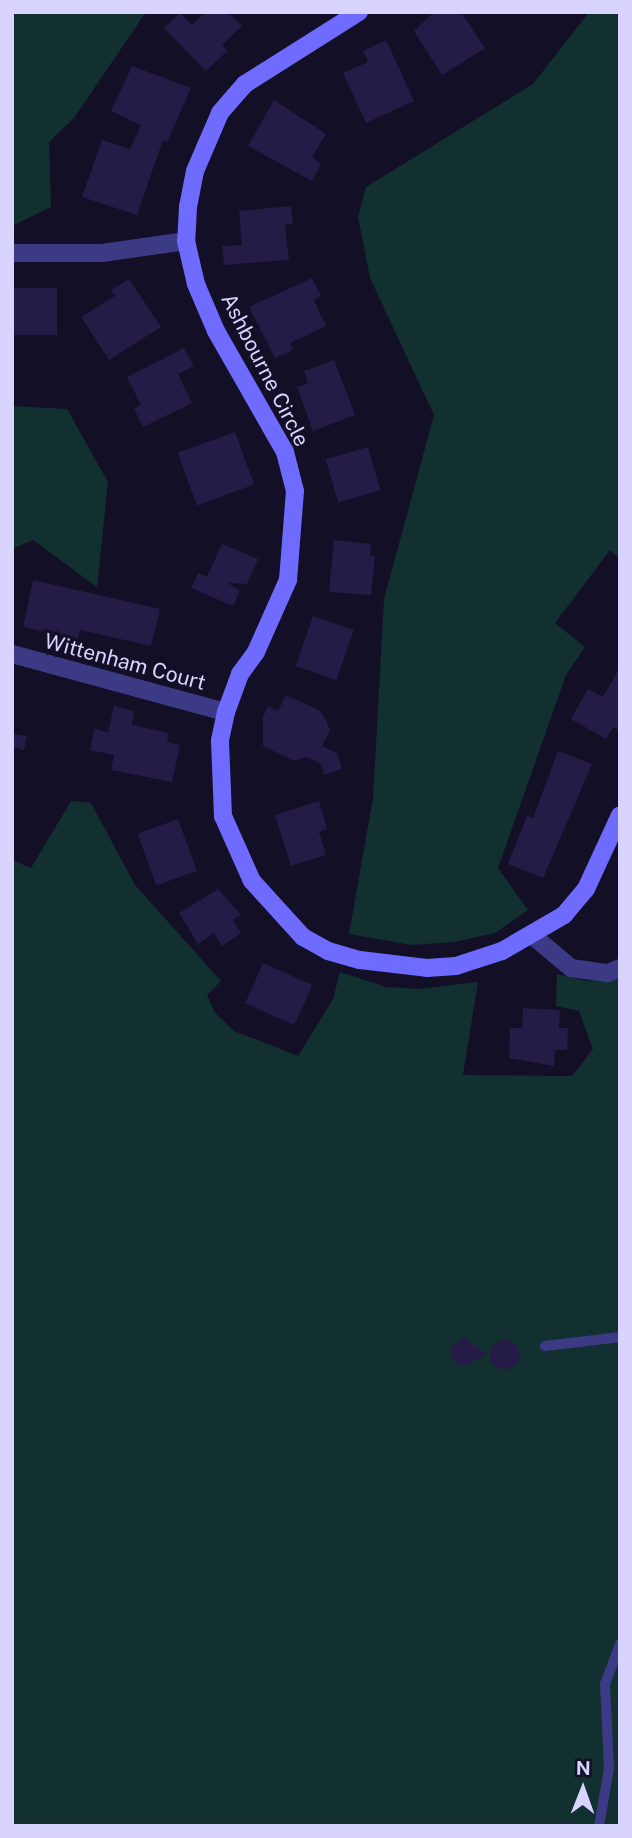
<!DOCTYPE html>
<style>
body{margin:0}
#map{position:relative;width:632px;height:1838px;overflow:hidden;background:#130f26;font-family:"Public Sans",sans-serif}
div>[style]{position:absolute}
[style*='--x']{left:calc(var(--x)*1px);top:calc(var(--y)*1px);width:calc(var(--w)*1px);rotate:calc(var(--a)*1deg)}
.green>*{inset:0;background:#12302f}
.building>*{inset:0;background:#241b47;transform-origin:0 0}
.round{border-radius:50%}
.lane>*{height:10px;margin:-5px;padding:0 5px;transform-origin:5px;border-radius:5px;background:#3d3a85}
.street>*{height:18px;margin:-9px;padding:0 9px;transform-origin:9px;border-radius:9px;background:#3d3a85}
.secondary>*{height:18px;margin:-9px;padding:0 9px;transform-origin:9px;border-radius:9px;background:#6f6bff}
span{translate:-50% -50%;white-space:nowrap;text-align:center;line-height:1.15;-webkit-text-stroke:6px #130f26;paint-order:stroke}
.street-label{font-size:21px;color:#d9d4ff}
.frame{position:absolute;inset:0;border:14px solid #d9d4ff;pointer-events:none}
.north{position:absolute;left:548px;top:1754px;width:70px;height:70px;-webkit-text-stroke:5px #130f26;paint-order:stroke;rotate:1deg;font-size:19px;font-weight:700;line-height:28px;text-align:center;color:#d9d4ff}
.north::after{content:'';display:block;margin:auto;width:24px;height:32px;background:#d9d4ff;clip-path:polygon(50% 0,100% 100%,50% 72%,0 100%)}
</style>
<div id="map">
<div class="green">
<div style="clip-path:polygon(12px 12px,146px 12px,74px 118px,49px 142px,51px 207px,12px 226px)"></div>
<div style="clip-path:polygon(589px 12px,620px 12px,620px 559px,610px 550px,555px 623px,585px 647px,566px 675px,498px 868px,528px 910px,495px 933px,455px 942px,411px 945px,349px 934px,373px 798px,384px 599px,434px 415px,370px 278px,358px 217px,366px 187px,533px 84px)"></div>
<div style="clip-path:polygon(12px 406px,67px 409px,108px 482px,97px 587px,33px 540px,12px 549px)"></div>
<div style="clip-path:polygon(71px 801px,91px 803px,135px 885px,221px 981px,207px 995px,215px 1013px,234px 1031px,298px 1056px,333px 999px,340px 972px,386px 987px,418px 989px,478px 982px,463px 1075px,572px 1076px,593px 1049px,579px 1011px,556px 1006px,557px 974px,587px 981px,620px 977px,620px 1826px,12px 1826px,12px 860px,31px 868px)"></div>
</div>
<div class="building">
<div style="clip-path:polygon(206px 12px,228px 12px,242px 26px,222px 45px,227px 51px,206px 71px,164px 28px,180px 13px,192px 25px)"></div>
<div style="clip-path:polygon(434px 12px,461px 12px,485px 48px,442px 75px,414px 31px)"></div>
<div style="clip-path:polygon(386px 40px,414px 101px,366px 123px,343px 73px,368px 62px,363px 51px)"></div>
<div style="clip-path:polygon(132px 66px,191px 88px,167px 142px,163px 140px,137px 215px,82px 197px,102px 140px,130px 149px,141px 125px,111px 111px)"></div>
<div style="clip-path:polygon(274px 100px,326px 134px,312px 157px,321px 164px,312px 181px,248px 146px)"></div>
<div style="clip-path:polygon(291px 206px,293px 224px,285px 225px,289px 260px,224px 265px,222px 246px,242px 245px,239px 211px)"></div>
<div style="clip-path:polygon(312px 278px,321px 296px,314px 300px,326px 326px,290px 343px,293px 350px,275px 358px,249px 307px)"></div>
<div style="clip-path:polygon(129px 279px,161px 327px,109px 360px,81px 317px,115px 296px,111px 290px)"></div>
<div style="left:12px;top:288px;width:45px;height:47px"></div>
<div style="clip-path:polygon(184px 348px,194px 366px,178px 374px,192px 403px,143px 427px,134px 409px,141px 405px,127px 377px)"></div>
<div style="clip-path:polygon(334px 360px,355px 415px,313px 431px,297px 387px,308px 383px,304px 371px)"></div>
<div style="left:235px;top:432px;width:56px;height:61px;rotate:70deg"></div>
<div style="left:368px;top:447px;width:45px;height:44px;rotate:74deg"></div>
<div style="clip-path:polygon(334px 540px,371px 544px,370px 555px,375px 556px,371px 595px,329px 592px)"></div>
<div style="clip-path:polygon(222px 544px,258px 559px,247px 584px,228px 583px,240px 591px,233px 606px,191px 588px,198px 573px,207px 577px)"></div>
<div style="clip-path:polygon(33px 580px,160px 609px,151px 646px,80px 630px,78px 639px,23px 627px)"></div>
<div style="left:313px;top:616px;width:43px;height:53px;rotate:19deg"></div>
<div style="clip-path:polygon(620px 667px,620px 731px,613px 727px,606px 739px,571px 719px,588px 689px,603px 697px)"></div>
<div style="clip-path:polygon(286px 695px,319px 710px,326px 720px,330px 731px,322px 746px,337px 753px,342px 769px,324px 775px,321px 764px,306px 757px,294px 761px,263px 746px,263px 717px,268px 706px,278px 711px)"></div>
<div style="clip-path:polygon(114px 706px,134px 711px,132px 725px,169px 733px,167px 742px,180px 745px,172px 782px,111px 770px,114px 755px,90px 750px,94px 729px,108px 732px)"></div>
<div style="clip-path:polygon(12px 734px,27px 736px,24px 750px,12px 747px)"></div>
<div style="clip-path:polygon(558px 751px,592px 764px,543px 878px,508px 864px,527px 816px,533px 818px)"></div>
<div style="clip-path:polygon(319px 801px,327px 829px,319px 832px,326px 855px,291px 866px,275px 815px)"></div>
<div style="left:178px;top:819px;width:55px;height:43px;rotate:70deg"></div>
<div style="clip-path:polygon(218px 889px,241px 915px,233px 920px,241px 933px,222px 946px,214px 933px,198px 944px,179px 913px)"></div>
<div style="left:263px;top:963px;width:54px;height:44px;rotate:24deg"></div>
<div style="clip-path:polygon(523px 1008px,560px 1010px,559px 1028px,568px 1028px,567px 1050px,555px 1050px,554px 1066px,509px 1058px,510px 1028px,522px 1028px)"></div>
<div style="clip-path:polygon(464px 1337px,487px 1354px,463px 1366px,452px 1360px,450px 1348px)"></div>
<div class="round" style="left:490px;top:1340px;width:30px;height:30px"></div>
</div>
<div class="lane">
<div style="--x:545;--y:1346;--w:76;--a:-6.8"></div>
<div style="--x:599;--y:1826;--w:59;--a:-80.2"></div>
<div style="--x:609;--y:1768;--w:84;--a:-92.7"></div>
<div style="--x:605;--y:1684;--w:43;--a:-69.4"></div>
</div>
<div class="street">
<div style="--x:12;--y:253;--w:90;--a:0"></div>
<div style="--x:102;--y:253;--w:85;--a:-8.1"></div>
<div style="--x:12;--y:654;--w:222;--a:15.2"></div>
<div style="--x:533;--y:936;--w:50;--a:40.1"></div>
<div style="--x:571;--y:968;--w:37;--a:8"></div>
<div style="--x:608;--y:973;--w:13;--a:-23"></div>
</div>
<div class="secondary">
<div style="--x:359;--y:12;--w:135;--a:147.7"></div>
<div style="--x:245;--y:84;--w:38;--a:131"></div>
<div style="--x:220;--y:113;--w:63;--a:113.3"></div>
<div style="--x:195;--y:171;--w:37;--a:101"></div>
<div style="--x:188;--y:207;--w:34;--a:93"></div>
<div style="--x:186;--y:241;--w:44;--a:76.9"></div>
<div style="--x:196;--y:284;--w:51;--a:66.9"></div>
<div style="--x:216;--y:331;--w:139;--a:60.3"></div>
<div style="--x:285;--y:452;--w:40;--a:75.6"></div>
<div style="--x:295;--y:491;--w:89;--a:94.5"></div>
<div style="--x:288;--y:580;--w:79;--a:114"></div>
<div style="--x:256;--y:652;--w:27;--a:126"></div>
<div style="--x:240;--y:674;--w:40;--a:110.2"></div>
<div style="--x:226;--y:712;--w:30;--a:102"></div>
<div style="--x:220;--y:741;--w:75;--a:87.7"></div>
<div style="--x:223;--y:816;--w:71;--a:66"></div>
<div style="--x:252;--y:881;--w:76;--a:47.7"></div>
<div style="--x:303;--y:937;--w:29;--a:29"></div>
<div style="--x:328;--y:951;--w:33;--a:16"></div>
<div style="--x:360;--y:960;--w:67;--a:6.8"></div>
<div style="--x:427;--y:968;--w:29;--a:-4"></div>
<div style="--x:456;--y:966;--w:48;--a:-18.1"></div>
<div style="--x:502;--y:951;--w:72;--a:-30.1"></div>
<div style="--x:564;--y:915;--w:34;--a:-50"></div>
<div style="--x:586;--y:889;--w:81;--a:-65.3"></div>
</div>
<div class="street-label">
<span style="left:265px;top:370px;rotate:63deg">Ashbourne Circle</span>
<span style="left:125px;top:662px;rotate:15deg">Wittenham Court</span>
</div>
<div class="frame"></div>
<div class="north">N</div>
</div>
